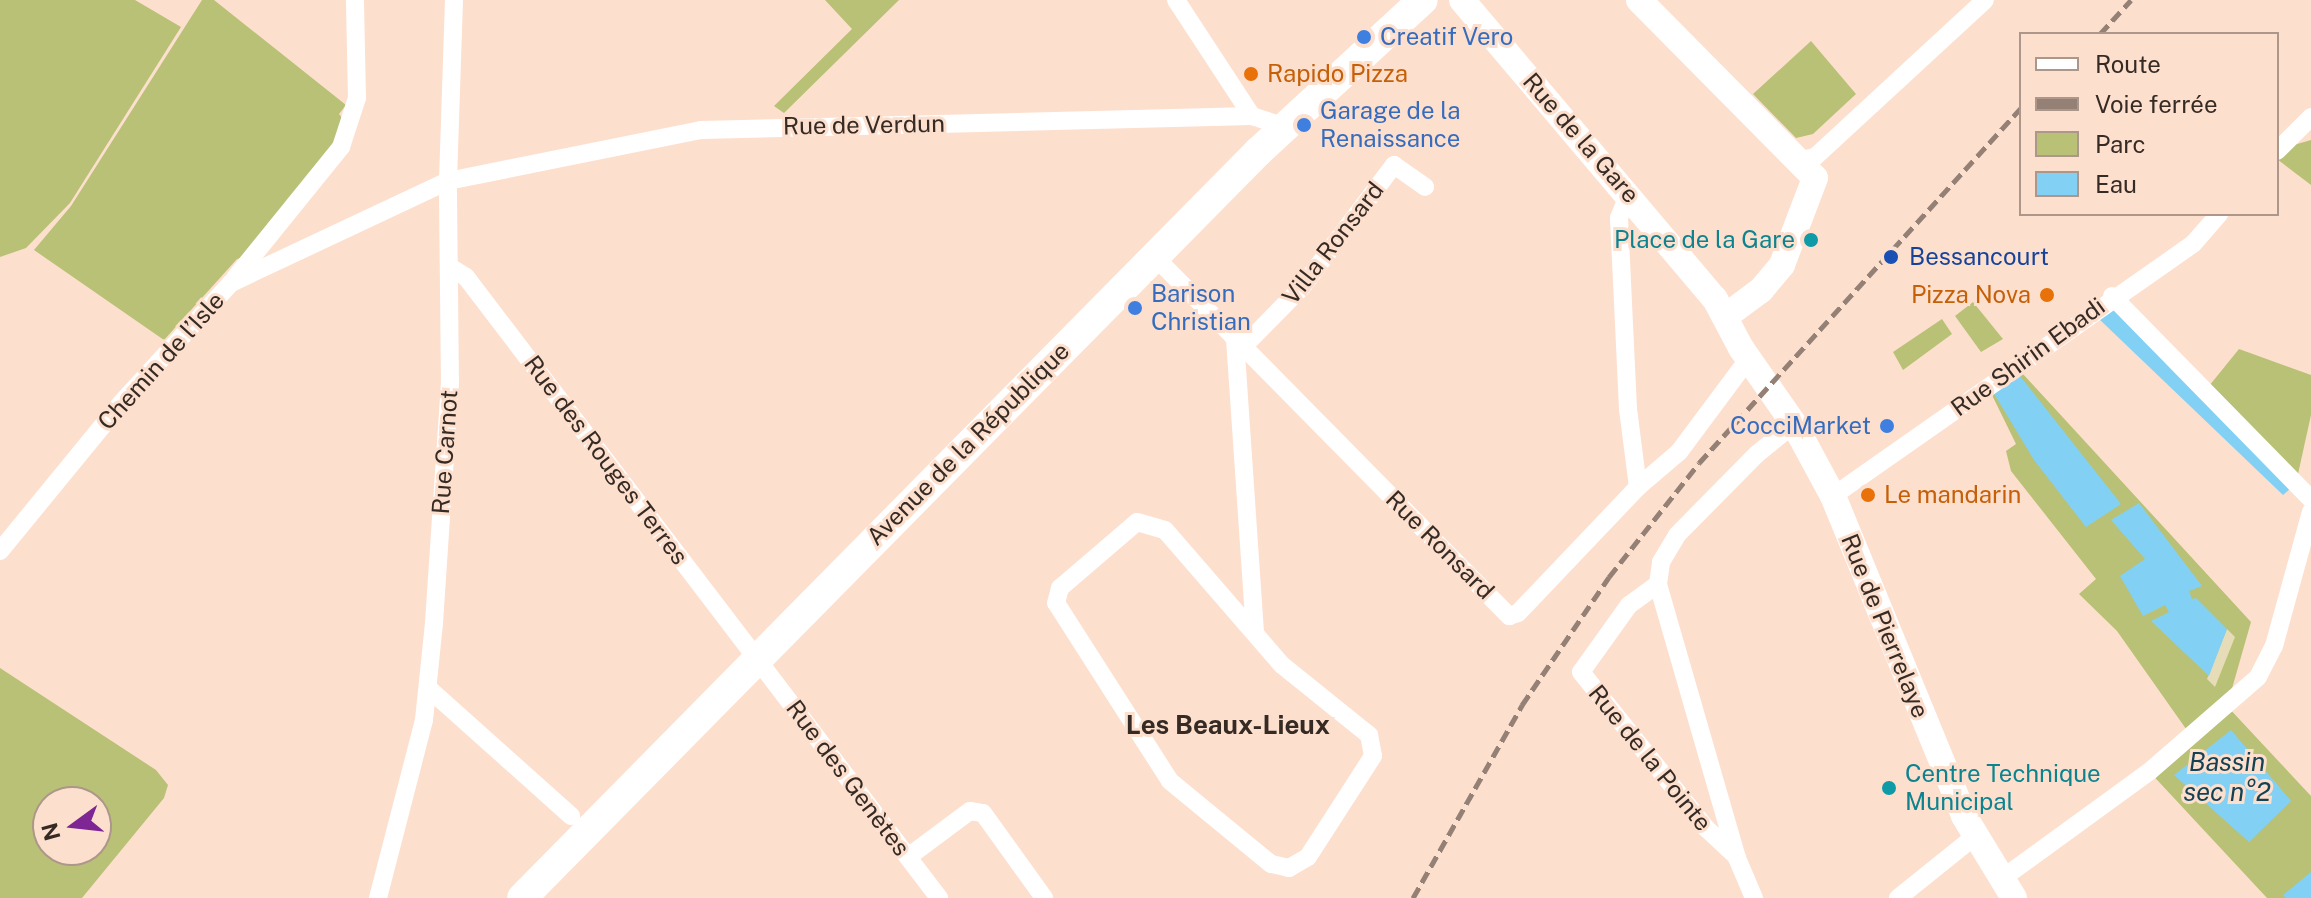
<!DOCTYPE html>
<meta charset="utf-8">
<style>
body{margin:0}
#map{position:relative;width:2311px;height:898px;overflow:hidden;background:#fddfce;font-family:"Public Sans",sans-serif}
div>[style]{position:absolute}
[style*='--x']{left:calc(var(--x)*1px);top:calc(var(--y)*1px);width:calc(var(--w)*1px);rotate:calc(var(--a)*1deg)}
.green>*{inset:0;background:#b8c175}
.sand>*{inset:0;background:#e6dcb7}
.water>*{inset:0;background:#82d1f5}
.minor>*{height:18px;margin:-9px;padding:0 9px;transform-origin:9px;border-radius:9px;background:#fff}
.secondary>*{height:26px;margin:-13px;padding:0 13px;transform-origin:13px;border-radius:13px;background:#fff}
.primary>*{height:30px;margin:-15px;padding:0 15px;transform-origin:15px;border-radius:15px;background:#fff}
.rail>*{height:5px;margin-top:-2.5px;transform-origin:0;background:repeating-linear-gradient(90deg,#948074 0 12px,transparent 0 18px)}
.dots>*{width:22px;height:22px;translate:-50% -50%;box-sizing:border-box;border:4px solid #fddfce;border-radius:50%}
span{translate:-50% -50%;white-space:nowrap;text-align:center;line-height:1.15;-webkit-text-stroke:6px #fddfce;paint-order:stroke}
.shop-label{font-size:24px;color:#366cbe}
.left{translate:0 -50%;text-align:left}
.right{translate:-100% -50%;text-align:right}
.food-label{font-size:24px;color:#c56008}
.street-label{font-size:24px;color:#362b24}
.culture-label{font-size:24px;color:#0d838f}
.transit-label{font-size:24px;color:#164399}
.neighbourhood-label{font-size:26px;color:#362b24;font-weight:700}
.water-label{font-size:26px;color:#144254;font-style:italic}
.legend{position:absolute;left:2019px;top:32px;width:260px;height:184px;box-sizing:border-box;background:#fddfce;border:2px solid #ad978a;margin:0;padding:10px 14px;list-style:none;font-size:24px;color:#362b24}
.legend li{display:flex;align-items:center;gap:16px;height:40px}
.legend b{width:40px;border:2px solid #ad978a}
.north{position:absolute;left:32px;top:786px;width:80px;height:80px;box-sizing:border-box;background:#fddfce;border:2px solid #ad978a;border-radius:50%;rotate:255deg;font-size:22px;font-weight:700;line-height:32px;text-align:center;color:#362b24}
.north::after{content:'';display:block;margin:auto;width:28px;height:36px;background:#7e2694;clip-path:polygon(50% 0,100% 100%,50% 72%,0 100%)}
</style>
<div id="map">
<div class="green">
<div style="clip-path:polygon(0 0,135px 0,181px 27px,70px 203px,26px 248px,0 257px)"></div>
<div style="clip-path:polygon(202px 0,214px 0,346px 105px,339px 114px,343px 119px,337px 142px,245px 257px,237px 259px,164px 340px,34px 250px,71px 206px)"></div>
<div style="clip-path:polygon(825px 0,899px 0,784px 113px,774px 106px,852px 29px)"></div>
<div style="clip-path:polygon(1811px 41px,1856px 94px,1813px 134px,1796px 138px,1753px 94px)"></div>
<div style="clip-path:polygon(2311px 140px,2311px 185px,2277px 159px,2280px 149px)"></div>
<div style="clip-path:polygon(1973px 302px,2003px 339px,1981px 352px,1955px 316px)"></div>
<div style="clip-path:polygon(1942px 319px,1952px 334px,1903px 370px,1893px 352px)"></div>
<div style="clip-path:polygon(2239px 349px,2311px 375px,2311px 415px,2298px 474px,2209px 386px)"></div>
<div style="clip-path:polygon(2022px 373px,2251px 622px,2227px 706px,2311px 796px,2311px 898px,2267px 898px,2146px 768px,2191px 736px,2117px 631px,2079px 594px,2096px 579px,2011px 471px,2006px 451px,2016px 444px,1991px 393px)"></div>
<div style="clip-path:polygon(evenodd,0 668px,156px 770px,168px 785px,164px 798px,82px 898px,0 898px,0 668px,48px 802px,96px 802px,96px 850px,48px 850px,48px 802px)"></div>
</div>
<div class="sand">
<div style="clip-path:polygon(2227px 629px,2235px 637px,2215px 687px,2207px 679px)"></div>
</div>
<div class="water">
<div style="clip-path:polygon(2112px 307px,2291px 488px,2283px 495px,2098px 318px)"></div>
<div style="clip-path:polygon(2020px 376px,2121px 504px,2086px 527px,2034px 460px,1993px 392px)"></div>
<div style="clip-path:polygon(2139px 503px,2202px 586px,2189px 591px,2192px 599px,2196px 598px,2227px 629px,2209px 676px,2151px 621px,2169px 612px,2165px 605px,2143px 616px,2120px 576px,2145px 559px,2111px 520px)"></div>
<div style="clip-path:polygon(2231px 730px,2291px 801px,2249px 842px,2174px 775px)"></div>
<div style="clip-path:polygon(2311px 872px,2311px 898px,2286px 898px,2283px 895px)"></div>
</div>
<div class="minor">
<div style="--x:1176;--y:0;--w:139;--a:56.8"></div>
<div style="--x:2277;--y:151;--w:48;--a:-45"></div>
<div style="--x:1801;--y:160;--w:14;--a:-12"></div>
<div style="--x:1815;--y:157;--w:231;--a:-42.7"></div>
<div style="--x:1629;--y:193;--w:27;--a:112"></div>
<div style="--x:1619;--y:218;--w:191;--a:87.3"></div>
<div style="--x:1628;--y:409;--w:79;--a:82.7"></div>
<div style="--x:1154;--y:256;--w:506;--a:45.4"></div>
<div style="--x:1509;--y:616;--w:9;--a:-18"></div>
<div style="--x:1518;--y:613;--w:174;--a:-46.4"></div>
<div style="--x:1638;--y:487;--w:54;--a:-40.5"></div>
<div style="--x:1679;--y:452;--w:117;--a:-53.3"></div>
<div style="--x:450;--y:267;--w:19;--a:32"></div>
<div style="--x:466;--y:277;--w:781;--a:52.7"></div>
<div style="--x:235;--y:278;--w:169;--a:-51"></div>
<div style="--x:341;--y:147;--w:52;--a:-71.9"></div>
<div style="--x:357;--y:98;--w:98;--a:-91.2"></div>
<div style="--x:2112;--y:296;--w:284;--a:45.6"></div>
<div style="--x:1235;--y:339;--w:293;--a:86.1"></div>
<div style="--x:1243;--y:347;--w:84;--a:-45.5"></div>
<div style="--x:1302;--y:287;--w:153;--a:-53"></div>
<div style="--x:1394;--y:165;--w:38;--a:35"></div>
<div style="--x:1833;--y:496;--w:439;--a:-35"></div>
<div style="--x:2193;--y:244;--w:40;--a:-49"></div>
<div style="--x:1137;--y:522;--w:29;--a:16"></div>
<div style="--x:1165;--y:530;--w:179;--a:49.1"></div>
<div style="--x:1282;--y:665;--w:112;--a:38.8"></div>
<div style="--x:1369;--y:735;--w:21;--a:79"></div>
<div style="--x:1373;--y:756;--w:120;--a:122.8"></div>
<div style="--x:1308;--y:857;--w:22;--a:150"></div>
<div style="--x:1289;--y:868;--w:18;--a:-167"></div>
<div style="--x:1271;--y:864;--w:131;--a:-140.6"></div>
<div style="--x:1170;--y:781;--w:211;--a:-122.6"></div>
<div style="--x:1056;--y:603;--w:16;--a:-75"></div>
<div style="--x:1060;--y:588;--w:101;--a:-40.6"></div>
<div style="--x:0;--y:551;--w:191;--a:-50.7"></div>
<div style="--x:121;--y:403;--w:163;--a:-47.5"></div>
<div style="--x:231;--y:283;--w:240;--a:-25.2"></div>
<div style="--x:448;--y:181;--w:258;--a:-11.4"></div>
<div style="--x:701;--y:130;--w:551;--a:-1.46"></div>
<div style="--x:1252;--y:116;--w:33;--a:18"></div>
<div style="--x:1658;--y:584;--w:36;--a:144"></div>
<div style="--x:1629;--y:605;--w:82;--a:125.6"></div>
<div style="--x:1581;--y:672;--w:201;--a:51.3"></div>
<div style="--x:1707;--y:829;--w:41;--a:43"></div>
<div style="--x:428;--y:688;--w:192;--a:41.8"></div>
<div style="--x:908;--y:857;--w:77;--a:-36.6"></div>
<div style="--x:970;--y:811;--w:13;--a:9"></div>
<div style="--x:983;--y:813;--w:105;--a:54.3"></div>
<div style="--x:2000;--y:880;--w:185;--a:-36"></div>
<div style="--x:2150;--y:771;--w:143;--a:-41"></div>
<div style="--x:2258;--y:677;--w:35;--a:-63"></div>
<div style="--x:2274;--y:646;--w:139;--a:-74.6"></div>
<div style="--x:378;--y:898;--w:184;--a:-75.5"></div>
<div style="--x:424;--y:720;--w:98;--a:-84.1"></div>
<div style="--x:434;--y:623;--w:239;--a:-86.2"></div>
<div style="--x:450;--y:385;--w:204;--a:-90.6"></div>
<div style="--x:448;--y:181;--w:181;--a:-88.1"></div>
<div style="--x:1754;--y:898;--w:43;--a:-113"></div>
<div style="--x:1737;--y:858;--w:285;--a:-106.1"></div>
<div style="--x:1658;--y:584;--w:22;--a:-82"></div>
<div style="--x:1661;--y:562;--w:31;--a:-59"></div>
<div style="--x:1677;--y:535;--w:114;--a:-45.4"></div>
<div style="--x:1757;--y:454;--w:48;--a:-39"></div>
<div style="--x:1898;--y:898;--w:99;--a:-38.8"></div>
</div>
<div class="secondary">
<div style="--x:1462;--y:0;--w:392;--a:49.8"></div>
<div style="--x:1715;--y:299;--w:55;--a:62"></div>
<div style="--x:1741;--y:348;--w:93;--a:55.1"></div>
<div style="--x:1794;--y:424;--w:82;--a:61.6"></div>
<div style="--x:1833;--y:496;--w:346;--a:67.7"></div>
<div style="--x:1964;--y:816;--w:96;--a:58.6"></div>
<div style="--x:1639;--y:0;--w:250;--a:45.3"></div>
<div style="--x:1815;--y:178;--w:93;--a:110.8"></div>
<div style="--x:1782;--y:265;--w:33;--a:130"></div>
<div style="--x:1761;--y:290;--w:44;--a:143.4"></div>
</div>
<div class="primary">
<div style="--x:522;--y:898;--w:1048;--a:-45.39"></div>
<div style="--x:1258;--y:152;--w:224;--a:-42.7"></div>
</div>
<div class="rail">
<div style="--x:2100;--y:34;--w:46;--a:-47.6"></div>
<div style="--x:1413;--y:898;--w:222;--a:-60.5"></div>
<div style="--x:1522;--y:705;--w:155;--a:-55.8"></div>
<div style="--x:1609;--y:577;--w:145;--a:-51.7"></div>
<div style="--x:1699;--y:463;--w:479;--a:-47.8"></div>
</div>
<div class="dots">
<div style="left:1364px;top:37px;background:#3f7fe0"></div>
<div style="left:1251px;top:74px;background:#e8710a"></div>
<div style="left:1304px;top:125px;background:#3f7fe0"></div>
<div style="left:1811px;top:240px;background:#0f9aa8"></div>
<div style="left:1891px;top:257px;background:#1a4fb4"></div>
<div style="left:2047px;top:295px;background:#e8710a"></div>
<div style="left:1135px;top:308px;background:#3f7fe0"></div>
<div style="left:1887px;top:426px;background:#3f7fe0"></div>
<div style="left:1868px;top:495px;background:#e8710a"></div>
<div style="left:1889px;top:788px;background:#0f9aa8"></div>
</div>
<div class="shop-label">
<span class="left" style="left:1380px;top:37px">Creatif Vero</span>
<span class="left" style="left:1320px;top:125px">Garage de la<br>Renaissance</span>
<span class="left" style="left:1151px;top:308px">Barison<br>Christian</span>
<span class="right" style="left:1871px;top:426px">CocciMarket</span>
</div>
<div class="food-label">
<span class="left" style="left:1267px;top:74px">Rapido Pizza</span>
<span class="right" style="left:2031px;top:295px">Pizza Nova</span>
<span class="left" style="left:1884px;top:495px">Le mandarin</span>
</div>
<div class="street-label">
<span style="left:864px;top:125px;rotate:-1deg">Rue de Verdun</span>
<span style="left:1581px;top:138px;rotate:49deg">Rue de la Gare</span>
<span style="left:1333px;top:243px;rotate:-52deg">Villa Ronsard</span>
<span style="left:2028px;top:357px;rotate:-36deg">Rue Shirin Ebadi</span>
<span style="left:161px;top:361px;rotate:-48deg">Chemin de l’Isle</span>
<span style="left:968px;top:444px;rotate:-45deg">Avenue de la République</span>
<span style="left:445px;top:452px;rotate:-86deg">Rue Carnot</span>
<span style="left:606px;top:460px;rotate:53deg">Rue des Rouges Terres</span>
<span style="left:1440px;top:545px;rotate:45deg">Rue Ronsard</span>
<span style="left:1885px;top:626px;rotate:68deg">Rue de Pierrelaye</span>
<span style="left:1650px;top:758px;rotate:51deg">Rue de la Pointe</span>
<span style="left:848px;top:778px;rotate:53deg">Rue des Genètes</span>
</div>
<div class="culture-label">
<span class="right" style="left:1795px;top:240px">Place de la Gare</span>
<span class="left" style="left:1905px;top:788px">Centre Technique<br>Municipal</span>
</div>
<div class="transit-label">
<span class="left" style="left:1909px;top:257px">Bessancourt</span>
</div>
<div class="neighbourhood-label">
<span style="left:1228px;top:725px">Les Beaux-Lieux</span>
</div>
<div class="water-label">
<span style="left:2227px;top:777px">Bassin<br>sec n°2</span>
</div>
<ul class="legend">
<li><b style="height:10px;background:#fff"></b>Route</li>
<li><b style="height:10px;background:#948074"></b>Voie ferrée</li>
<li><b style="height:22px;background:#b8c175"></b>Parc</li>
<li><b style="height:22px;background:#82d1f5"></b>Eau</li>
</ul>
<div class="north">N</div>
</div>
